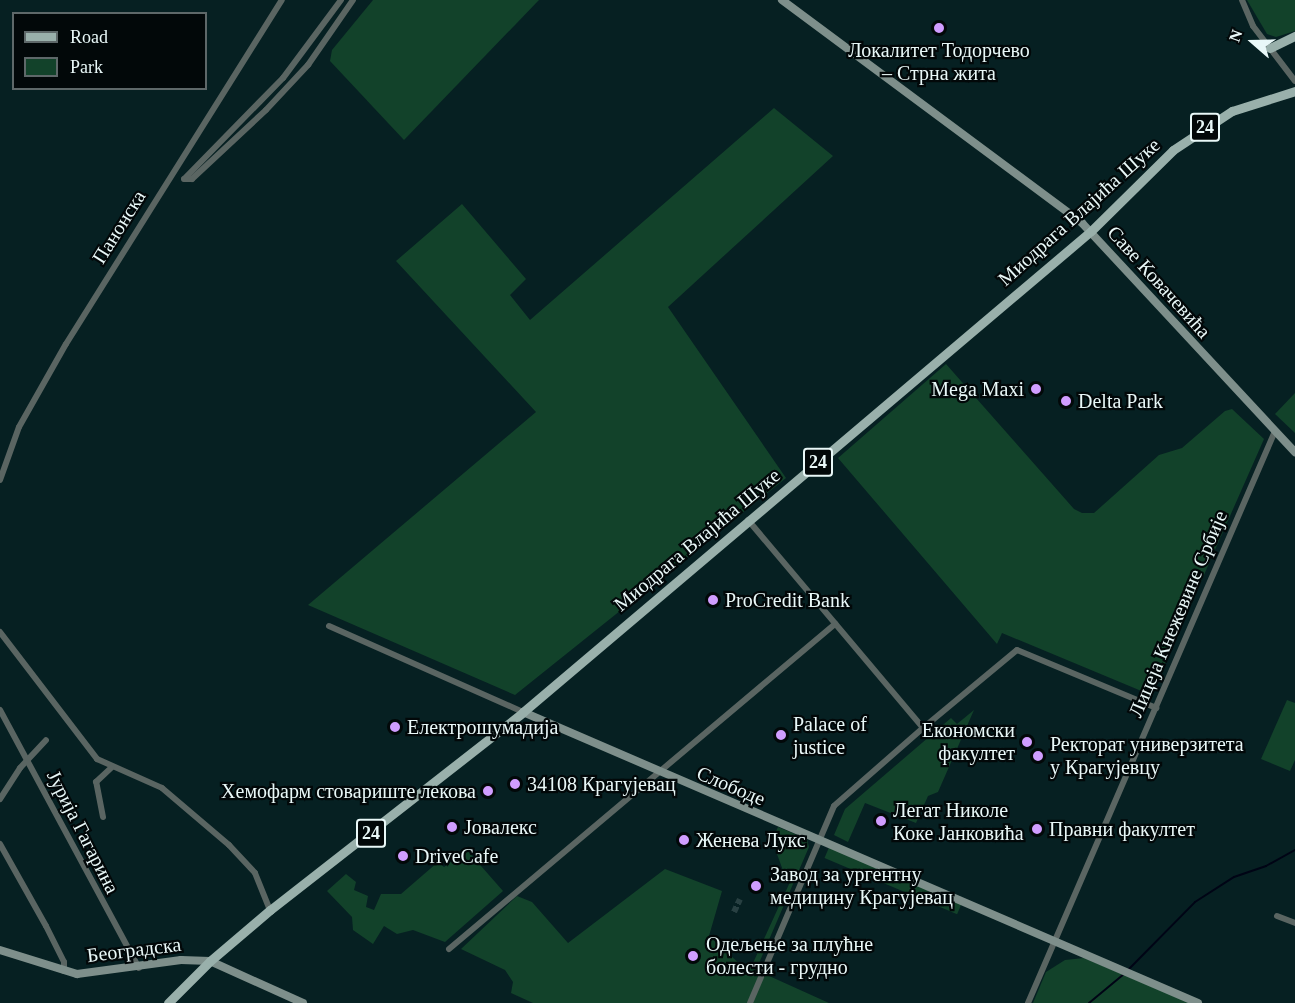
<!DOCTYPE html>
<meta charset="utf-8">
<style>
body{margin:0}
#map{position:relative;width:1295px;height:1003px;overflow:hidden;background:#062022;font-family:Georgia,serif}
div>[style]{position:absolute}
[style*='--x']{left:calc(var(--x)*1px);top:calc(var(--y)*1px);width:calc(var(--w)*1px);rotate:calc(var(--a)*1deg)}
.green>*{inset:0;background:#12422a;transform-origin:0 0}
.stream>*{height:2px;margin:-1px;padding:0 1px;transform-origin:1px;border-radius:1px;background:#000415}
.street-tunnel>*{height:6px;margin-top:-3px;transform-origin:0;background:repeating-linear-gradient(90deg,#284042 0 6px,transparent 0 9px)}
.street>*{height:6px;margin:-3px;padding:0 3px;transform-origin:3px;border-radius:3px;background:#5a6562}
.secondary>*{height:8px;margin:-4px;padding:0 4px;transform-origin:4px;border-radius:4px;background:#7e8f8b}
.primary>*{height:9px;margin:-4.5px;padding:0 4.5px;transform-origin:4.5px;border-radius:4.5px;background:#99b0ab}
.dots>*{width:16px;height:16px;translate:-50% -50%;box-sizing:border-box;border:3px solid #020809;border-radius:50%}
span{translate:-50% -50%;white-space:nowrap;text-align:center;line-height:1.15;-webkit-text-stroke:4.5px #020809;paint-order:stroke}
.shield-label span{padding:2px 4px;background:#020809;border:2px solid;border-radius:4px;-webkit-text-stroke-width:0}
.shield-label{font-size:18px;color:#e9f8f8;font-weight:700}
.poi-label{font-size:20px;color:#e9f8f8}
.right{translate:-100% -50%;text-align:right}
.left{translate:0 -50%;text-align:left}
.street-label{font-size:20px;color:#e9f8f8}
.legend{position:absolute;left:12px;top:12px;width:195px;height:78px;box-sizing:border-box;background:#020809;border:2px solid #5e6869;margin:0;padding:8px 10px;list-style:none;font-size:18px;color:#e9f8f8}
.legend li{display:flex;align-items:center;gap:12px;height:30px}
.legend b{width:30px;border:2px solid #5e6869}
.north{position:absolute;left:1223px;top:12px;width:60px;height:60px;-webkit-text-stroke:4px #020809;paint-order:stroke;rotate:290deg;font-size:16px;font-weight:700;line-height:24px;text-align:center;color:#e9f8f8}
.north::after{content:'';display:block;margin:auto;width:21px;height:27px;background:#e9f8f8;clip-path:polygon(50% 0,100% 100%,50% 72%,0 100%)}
</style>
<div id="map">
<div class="green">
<div style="clip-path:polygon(373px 0,539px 0,404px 140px,330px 61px,332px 50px)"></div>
<div style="clip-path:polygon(1247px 0,1295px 0,1295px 31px,1276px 37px,1267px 34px)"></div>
<div style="clip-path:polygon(774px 108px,833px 156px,668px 307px,786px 478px,515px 695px,308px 605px,536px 412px,396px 261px,462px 204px,526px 279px,510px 295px,530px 320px)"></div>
<div style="clip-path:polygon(946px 364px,1074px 509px,1082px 513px,1094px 513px,1159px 455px,1182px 448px,1225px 411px,1232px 409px,1264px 439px,1151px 695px,1002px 633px,997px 644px,838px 458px)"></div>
<div style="clip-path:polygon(1295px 393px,1295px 433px,1275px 414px)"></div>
<div style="clip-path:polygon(1287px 700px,1295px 703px,1295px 760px,1290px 771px,1261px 759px)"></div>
<div style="clip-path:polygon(974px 710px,938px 792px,928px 796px,916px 823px,865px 803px,848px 842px,834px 835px,845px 809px,951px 718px,957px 724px)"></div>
<div style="clip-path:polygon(778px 827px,807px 839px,809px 847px,756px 970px,829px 1003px,533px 1003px,511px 993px,513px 982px,505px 970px,461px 949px,517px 896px,532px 902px,568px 943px,665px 869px,722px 891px,709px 936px,741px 965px,753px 963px,790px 882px,786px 879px,772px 840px)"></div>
<div style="left:830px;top:845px;width:144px;height:14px;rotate:23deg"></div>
<div style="clip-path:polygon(467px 850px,503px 891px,445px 942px,413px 930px,397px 934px,384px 926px,373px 944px,353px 930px,352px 917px,327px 891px,346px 874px,356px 882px,354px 890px,368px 896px,366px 907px,374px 910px,381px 894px,401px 894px,438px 862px,444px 867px)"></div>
<div style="clip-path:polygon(1084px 958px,1190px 1003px,1033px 1003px,1046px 972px,1065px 960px)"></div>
</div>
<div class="stream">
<div style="--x:1128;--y:970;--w:95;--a:-45.4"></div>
<div style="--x:1195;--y:902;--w:46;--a:-32.7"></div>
<div style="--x:1234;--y:877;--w:34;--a:-19"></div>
<div style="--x:1266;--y:866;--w:33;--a:-29"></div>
<div style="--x:1089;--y:1003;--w:45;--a:-39.6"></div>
</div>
<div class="street-tunnel">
<div style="--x:734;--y:912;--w:14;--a:-65"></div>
</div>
<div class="street">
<div style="--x:341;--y:0;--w:97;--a:126.6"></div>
<div style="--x:283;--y:78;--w:141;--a:134.4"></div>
<div style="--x:184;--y:179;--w:8;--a:0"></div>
<div style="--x:192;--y:179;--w:101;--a:-43"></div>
<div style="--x:266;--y:110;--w:62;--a:-47"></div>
<div style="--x:308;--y:65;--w:79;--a:-55.3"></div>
<div style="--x:1242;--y:0;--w:28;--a:67"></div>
<div style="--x:1253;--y:26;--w:69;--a:52.6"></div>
<div style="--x:0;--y:480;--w:56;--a:-70.3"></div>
<div style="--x:19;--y:427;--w:95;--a:-60.5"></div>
<div style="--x:66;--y:344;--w:406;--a:-57.9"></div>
<div style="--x:748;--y:520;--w:272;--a:49.9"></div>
<div style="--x:923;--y:728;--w:118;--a:138.8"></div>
<div style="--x:834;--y:806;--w:214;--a:113.1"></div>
<div style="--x:329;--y:626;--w:212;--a:23.9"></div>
<div style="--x:0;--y:632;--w:160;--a:52.6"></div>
<div style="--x:97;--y:759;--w:71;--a:24"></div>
<div style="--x:162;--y:788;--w:88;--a:40.4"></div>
<div style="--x:229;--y:845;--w:38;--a:47"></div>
<div style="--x:255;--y:873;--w:40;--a:68"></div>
<div style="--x:0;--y:710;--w:293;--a:61.7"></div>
<div style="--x:923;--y:728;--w:122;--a:-39.7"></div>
<div style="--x:1017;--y:650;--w:151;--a:22.6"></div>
<div style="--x:0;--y:799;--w:37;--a:-57"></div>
<div style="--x:20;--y:768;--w:38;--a:-47"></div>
<div style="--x:103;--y:817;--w:36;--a:-101"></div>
<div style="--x:96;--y:782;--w:21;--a:-43"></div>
<div style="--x:0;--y:844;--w:94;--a:60.7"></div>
<div style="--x:46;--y:926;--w:40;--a:63.4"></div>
<div style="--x:64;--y:962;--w:9;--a:90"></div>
<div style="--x:1277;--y:916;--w:19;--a:21"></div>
<div style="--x:449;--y:949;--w:505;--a:-40.1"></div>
<div style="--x:1028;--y:1003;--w:623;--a:-66.64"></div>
</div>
<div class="secondary">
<div style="--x:782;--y:0;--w:374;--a:36.6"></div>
<div style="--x:1082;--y:223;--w:313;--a:47.1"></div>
<div style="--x:523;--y:712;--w:735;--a:23.32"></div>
<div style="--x:0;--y:950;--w:81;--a:17.3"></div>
<div style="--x:77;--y:974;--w:105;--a:-7.7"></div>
<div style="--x:181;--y:960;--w:29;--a:2"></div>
<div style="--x:210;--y:961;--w:102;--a:24.3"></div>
</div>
<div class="primary">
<div style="--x:1270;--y:48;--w:28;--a:-26"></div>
<div style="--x:168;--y:1003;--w:59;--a:-45"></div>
<div style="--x:210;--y:961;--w:79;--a:-40.4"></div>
<div style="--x:270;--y:910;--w:321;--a:-38"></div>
<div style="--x:523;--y:712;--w:744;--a:-40.26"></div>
<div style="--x:1091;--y:231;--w:115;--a:-44.6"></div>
<div style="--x:1173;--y:150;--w:71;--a:-33.5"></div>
<div style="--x:1232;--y:111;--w:66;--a:-17.6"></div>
</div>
<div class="dots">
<div style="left:939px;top:28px;background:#d09dff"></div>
<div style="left:1036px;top:389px;background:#d09dff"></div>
<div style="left:1066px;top:401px;background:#d09dff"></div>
<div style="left:713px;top:600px;background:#d09dff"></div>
<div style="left:395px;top:727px;background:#d09dff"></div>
<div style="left:781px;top:735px;background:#d09dff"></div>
<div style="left:1027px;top:742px;background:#d09dff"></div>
<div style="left:1038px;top:756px;background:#d09dff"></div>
<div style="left:515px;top:784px;background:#d09dff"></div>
<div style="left:488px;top:791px;background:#d09dff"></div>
<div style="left:881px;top:821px;background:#d09dff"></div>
<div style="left:452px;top:827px;background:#d09dff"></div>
<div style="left:1037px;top:829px;background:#d09dff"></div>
<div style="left:684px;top:840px;background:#d09dff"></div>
<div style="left:403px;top:856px;background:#d09dff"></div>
<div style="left:756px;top:886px;background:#d09dff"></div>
<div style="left:693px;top:956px;background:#d09dff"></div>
</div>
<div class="shield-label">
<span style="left:1205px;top:127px">24</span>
<span style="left:818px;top:462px">24</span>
<span style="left:371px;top:833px">24</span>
</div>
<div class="poi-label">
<span style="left:939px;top:62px">Локалитет Тодорчево<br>– Стрна жита</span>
<span class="right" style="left:1024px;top:389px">Mega Maxi</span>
<span class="left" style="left:1078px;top:401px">Delta Park</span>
<span class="left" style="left:725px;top:600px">ProCredit Bank</span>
<span class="left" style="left:793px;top:736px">Palace of<br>justice</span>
<span class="left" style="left:407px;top:727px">Електрошумадија</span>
<span class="right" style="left:1015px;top:742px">Економски<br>факултет</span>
<span class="left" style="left:1050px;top:756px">Ректорат универзитета<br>у Крагујевцу</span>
<span class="left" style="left:527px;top:784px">34108 Крагујевац</span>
<span class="right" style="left:476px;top:791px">Хемофарм стовариште лекова</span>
<span class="left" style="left:893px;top:822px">Легат Николе<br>Коке Јанковића</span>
<span class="left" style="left:464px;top:827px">Јовалекс</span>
<span class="left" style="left:1049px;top:829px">Правни факултет</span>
<span class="left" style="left:696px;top:840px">Женева Лукс</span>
<span class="left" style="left:415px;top:856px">DriveCafe</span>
<span class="left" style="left:770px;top:886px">Завод за ургентну<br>медицину Крагујевац</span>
<span class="left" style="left:706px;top:956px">Одељење за плућне<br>болести - грудно</span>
</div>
<div class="street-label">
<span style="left:1079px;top:212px;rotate:-42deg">Миодрага Влајића Шуке</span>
<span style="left:119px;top:227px;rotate:-58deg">Панонска</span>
<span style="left:1159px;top:282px;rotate:48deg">Саве Ковачевића</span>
<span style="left:697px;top:540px;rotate:-40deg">Миодрага Влајића Шуке</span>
<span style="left:1178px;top:614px;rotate:-67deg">Лицеја Кнежевине Србије</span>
<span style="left:731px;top:786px;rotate:23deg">Слободе</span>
<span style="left:83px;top:832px;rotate:63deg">Јурија Гагарина</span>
<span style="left:134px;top:950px;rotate:-7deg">Београдска</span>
</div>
<ul class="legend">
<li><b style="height:8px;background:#99b0ab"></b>Road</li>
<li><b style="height:16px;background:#12422a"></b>Park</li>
</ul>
<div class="north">N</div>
</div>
